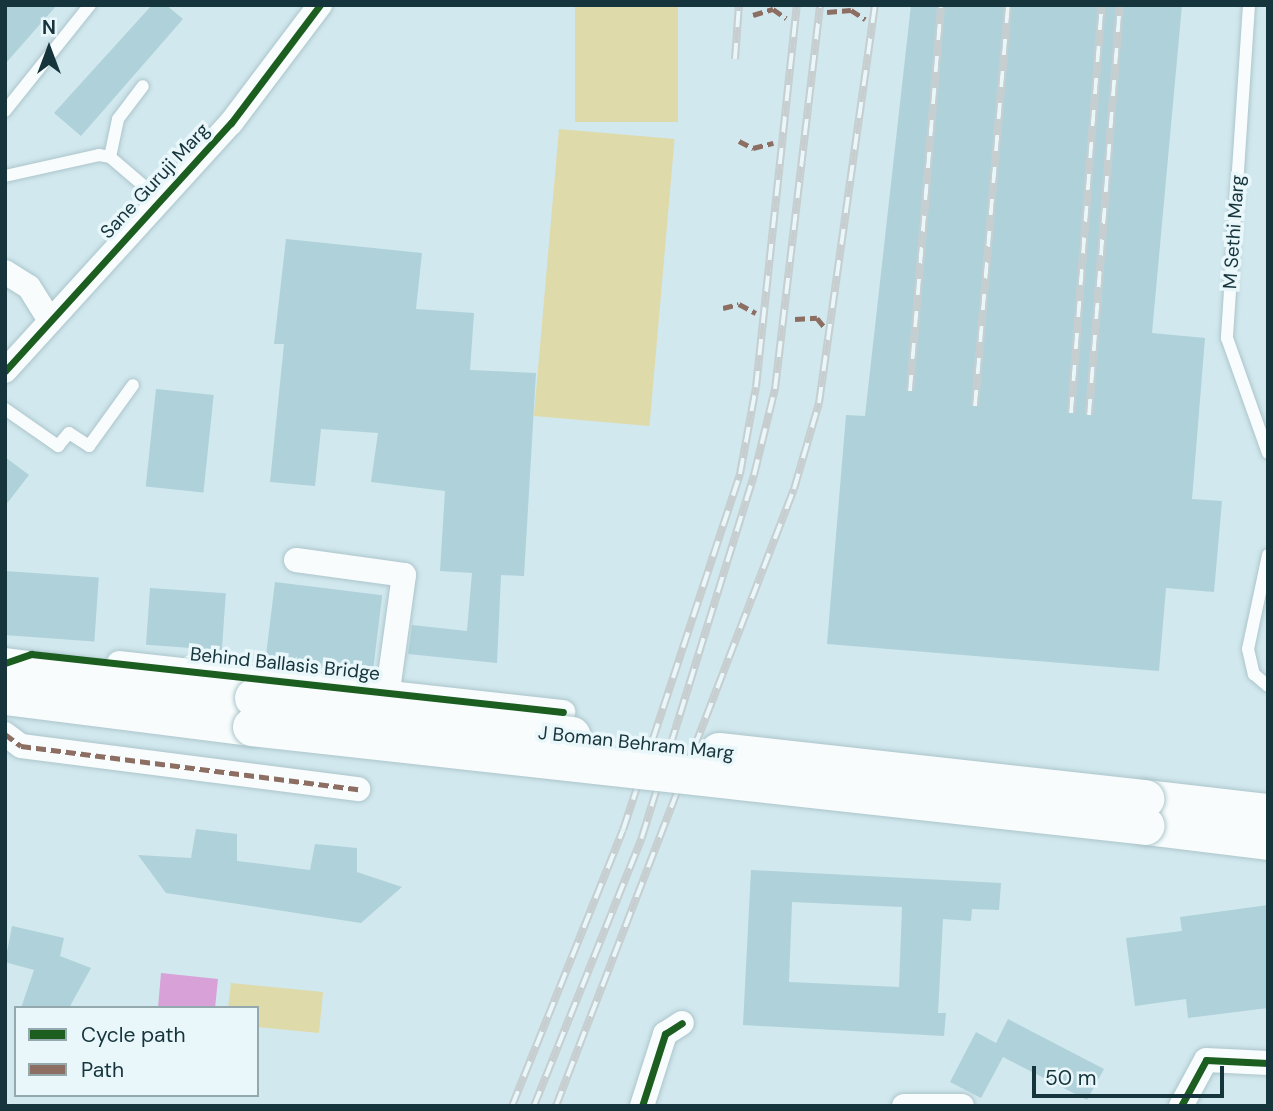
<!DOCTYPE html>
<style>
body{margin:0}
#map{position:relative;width:1273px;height:1111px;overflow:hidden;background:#d1e8ee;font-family:"DM Sans",sans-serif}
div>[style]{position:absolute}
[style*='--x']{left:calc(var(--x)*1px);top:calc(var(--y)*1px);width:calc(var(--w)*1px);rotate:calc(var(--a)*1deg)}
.green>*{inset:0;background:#dfdaa9;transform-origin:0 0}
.water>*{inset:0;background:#d8a1d7}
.building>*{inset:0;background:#afd1d9;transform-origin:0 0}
.roads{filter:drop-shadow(0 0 2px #acc5cb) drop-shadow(0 0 2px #acc5cb)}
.lane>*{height:12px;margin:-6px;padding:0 6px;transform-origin:6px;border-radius:6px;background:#f8fcfc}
.street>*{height:24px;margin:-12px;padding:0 12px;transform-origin:12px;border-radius:12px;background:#f8fcfc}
.primary>*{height:38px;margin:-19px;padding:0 19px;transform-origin:19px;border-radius:19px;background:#f8fcfc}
.rail>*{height:8px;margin-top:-4px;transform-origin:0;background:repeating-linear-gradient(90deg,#e9f7fb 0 16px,#c7ced0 0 32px);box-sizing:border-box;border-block:2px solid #c7ced0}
.bridges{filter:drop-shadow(0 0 2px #acc5cb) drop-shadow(0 0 2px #acc5cb)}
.primary-bridge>*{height:38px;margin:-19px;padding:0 19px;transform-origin:19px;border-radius:19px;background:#f8fcfc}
.quiet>*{height:5px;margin-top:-2.5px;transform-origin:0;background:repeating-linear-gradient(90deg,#8d6e63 0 10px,transparent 0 15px)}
.cycleway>*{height:7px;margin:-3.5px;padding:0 3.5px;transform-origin:3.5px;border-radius:3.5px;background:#1b5e20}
span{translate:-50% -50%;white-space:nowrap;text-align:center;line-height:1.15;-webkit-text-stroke:7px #e9f7fb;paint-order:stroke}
.street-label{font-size:19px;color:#15343b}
.frame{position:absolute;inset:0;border:7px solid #15343b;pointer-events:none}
.legend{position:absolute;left:14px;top:1006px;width:245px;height:91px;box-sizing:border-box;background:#e9f7fb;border:2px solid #94a9ae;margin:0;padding:9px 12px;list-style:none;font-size:21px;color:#15343b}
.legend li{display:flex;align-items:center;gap:14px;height:35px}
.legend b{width:35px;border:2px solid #94a9ae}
.north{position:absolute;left:14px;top:14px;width:70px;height:70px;-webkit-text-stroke:5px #e9f7fb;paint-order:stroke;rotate:0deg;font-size:19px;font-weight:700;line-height:28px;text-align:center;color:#15343b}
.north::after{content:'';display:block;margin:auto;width:24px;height:32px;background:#15343b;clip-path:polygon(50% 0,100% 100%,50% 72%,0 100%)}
.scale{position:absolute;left:1032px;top:1066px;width:192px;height:32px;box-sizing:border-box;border:4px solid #15343b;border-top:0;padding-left:9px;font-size:21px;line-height:24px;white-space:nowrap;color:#15343b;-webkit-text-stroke:5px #e9f7fb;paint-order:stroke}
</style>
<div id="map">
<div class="green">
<div style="left:575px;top:5px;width:103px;height:117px"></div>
<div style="left:559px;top:129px;width:116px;height:288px;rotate:5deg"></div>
<div style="clip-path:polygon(231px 983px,323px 992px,319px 1033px,257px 1027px,257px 1008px,228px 1008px)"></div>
</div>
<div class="water">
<div style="clip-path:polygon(161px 973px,218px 979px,215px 1008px,158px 1008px)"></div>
</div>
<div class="building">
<div style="clip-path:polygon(5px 5px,57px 5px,5px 64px)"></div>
<div style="clip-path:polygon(152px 5px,166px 5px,183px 19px,81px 136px,54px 113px)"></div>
<div style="clip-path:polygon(911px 5px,1182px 5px,1152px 333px,1205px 338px,1192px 499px,1222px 501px,1214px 592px,1166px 588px,1159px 671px,827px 644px,846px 415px,865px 416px)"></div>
<div style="clip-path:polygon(286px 239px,422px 253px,416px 309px,474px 313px,470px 370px,536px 373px,524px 576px,501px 575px,497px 663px,408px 654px,412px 625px,467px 631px,472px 573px,440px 571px,445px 491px,371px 482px,378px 433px,321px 429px,315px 486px,270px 482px,284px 344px,274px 344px)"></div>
<div style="left:156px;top:389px;width:58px;height:98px;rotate:6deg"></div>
<div style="clip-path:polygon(5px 457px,29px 475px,5px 506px)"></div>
<div style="left:5px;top:571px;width:94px;height:64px;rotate:4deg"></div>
<div style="left:275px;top:582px;width:108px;height:80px;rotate:7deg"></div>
<div style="left:150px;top:588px;width:76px;height:57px;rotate:4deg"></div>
<div style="clip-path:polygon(196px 829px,237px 834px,237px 861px,310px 870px,315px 844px,357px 848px,357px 872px,402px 887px,361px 923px,166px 893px,138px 855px,191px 858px)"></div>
<div style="clip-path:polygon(evenodd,751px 870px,1001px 883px,999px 910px,972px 909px,971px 921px,943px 919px,938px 1013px,946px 1013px,944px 1036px,743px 1025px,751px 870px,792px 902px,902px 907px,899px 987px,789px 982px,792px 902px)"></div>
<div style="clip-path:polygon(1268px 905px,1268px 1008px,1188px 1018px,1186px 999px,1135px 1006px,1126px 938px,1182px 931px,1180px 917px)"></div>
<div style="clip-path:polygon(12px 926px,64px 938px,60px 956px,91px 968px,69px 1008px,21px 1008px,34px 970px,5px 962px)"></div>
<div style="clip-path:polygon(1008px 1019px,1104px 1069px,1087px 1100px,1003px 1057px,981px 1098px,950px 1082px,976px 1032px,996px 1043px)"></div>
</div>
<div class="roads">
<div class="lane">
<div style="--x:1249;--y:5;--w:334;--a:93.8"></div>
<div style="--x:1227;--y:338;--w:122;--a:70.4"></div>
<div style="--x:5;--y:111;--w:136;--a:-51.3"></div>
<div style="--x:110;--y:157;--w:39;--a:-78"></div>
<div style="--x:118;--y:119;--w:41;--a:-52.9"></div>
<div style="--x:5;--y:176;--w:96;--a:-12.6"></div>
<div style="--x:99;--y:155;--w:11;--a:10"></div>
<div style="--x:110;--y:157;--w:65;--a:40.6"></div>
<div style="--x:5;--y:409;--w:65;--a:34.9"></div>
<div style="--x:58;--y:446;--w:17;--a:-50"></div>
<div style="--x:69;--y:433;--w:24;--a:33"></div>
<div style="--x:89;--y:446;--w:75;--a:-54.2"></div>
<div style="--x:1268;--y:555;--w:96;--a:102"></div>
<div style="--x:1248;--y:649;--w:26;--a:77"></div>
<div style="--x:1254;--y:674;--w:18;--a:41"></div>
</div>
<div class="street">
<div style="--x:5;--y:272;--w:28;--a:32"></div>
<div style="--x:29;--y:287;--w:40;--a:58"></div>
<div style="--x:5;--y:371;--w:336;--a:-47.7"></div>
<div style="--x:231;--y:123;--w:148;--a:-53"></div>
<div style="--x:296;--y:560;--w:109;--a:7.9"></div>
<div style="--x:404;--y:575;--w:117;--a:97.9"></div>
<div style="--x:119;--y:663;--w:447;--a:6.3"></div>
<div style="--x:5;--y:734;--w:20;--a:37"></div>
<div style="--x:21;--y:746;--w:340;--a:7.3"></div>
<div style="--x:642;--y:1106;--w:76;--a:-72.3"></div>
<div style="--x:665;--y:1034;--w:20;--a:-33"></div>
<div style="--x:904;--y:1106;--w:58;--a:0"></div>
<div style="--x:1181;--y:1106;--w:52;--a:-61.5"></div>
<div style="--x:1206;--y:1060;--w:62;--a:2.8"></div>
</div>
<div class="primary">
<div style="--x:5;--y:667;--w:251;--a:7.1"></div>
<div style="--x:5;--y:696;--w:249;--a:7.2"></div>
<div style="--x:1145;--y:799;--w:124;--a:6.5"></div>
<div style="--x:1146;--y:826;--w:123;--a:7"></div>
</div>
</div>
<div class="rail">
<div style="--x:735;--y:59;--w:54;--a:-85.8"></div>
<div style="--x:910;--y:391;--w:387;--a:-85.4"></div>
<div style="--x:975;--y:406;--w:402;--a:-85.3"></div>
<div style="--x:1071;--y:413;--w:409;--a:-85.7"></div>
<div style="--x:1089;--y:415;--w:411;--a:-85.7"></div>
<div style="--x:512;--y:1106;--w:297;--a:-68.1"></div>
<div style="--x:623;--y:830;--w:375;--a:-71.8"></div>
<div style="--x:740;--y:474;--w:88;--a:-79.6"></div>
<div style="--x:756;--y:387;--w:384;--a:-83.9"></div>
<div style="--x:534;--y:1106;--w:290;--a:-68.1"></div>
<div style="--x:642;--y:837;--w:379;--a:-72.8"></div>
<div style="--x:754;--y:475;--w:89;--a:-76.3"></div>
<div style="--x:775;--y:389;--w:387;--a:-83.3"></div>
<div style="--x:556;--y:1106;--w:661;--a:-68.91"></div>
<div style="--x:794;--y:489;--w:90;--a:-73.8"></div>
<div style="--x:819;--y:403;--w:402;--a:-82"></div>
</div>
<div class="bridges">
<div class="primary-bridge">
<div style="--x:254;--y:698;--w:320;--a:6.8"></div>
<div style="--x:252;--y:727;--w:899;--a:6.32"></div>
<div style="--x:719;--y:752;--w:429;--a:6.3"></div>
</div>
</div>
<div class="quiet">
<div style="--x:827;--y:12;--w:24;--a:-5"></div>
<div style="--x:851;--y:10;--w:17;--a:33"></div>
<div style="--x:753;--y:15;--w:21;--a:-17"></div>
<div style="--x:773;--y:9;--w:16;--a:35"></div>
<div style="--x:739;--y:141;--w:16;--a:27"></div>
<div style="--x:753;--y:148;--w:21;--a:-14"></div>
<div style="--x:723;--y:308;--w:16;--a:-14"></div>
<div style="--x:739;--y:304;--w:19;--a:28"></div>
<div style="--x:795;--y:319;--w:22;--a:-3"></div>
<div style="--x:817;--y:318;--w:14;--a:51"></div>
<div style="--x:5;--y:734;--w:20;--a:37"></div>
<div style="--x:21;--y:746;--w:340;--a:7.3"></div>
</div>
<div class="cycleway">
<div style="--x:5;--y:371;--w:336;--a:-47.7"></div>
<div style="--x:231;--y:123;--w:148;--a:-53"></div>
<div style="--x:5;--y:663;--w:28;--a:-19"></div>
<div style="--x:31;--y:654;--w:535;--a:6.22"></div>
<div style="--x:642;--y:1106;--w:76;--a:-72.3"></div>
<div style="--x:665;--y:1034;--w:20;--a:-33"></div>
<div style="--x:1181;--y:1106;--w:52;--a:-61.5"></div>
<div style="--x:1206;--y:1060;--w:62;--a:2.8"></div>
</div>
<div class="street-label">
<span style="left:155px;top:181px;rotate:-47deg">Sane Guruji Marg</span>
<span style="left:1234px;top:232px;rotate:-86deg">M Sethi Marg</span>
<span style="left:285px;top:664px;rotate:6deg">Behind Ballasis Bridge</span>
<span style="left:636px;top:743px;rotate:6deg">J Boman Behram Marg</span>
</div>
<div class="frame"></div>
<ul class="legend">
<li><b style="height:9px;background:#1b5e20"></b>Cycle path</li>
<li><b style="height:9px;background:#8d6e63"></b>Path</li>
</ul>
<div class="north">N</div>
<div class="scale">50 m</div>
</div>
